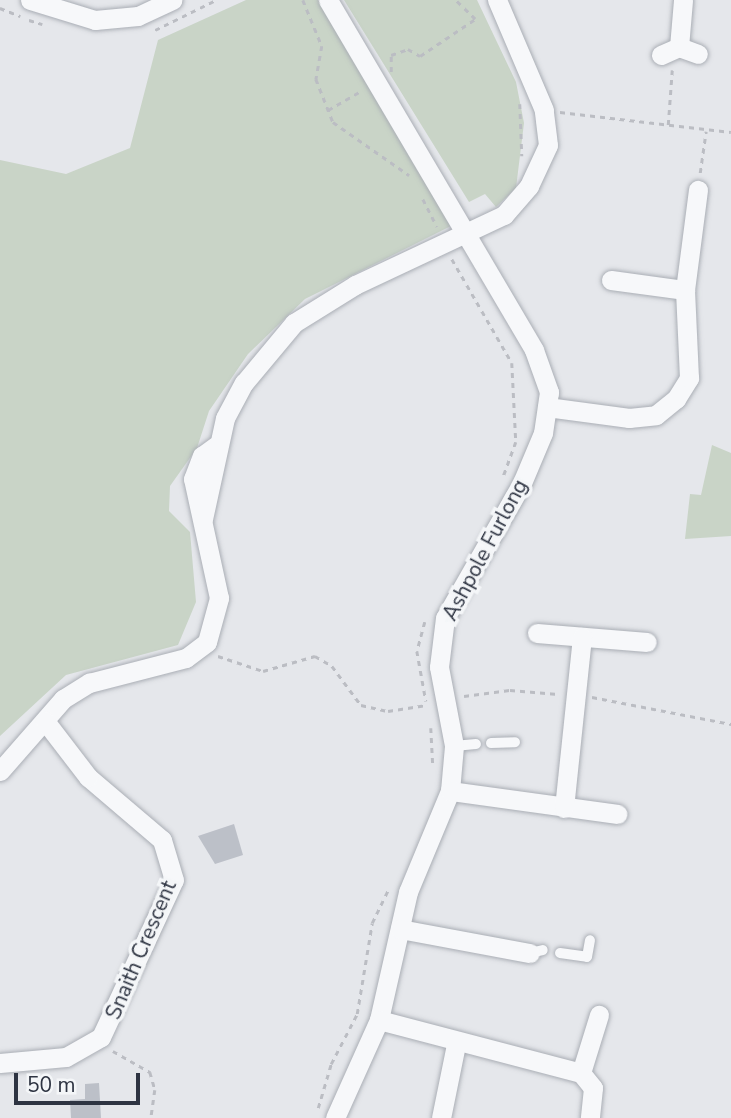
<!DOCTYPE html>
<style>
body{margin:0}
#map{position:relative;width:731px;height:1118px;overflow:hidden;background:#e5e7eb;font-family:"Nunito Sans",sans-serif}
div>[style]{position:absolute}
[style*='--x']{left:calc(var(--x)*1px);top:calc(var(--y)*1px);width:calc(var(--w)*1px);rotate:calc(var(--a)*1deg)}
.green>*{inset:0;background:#c9d4c7}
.building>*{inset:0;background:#bcc0c8}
.path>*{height:2.5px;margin-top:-1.25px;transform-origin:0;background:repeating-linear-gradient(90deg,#bbbdc3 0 5px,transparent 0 10px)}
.roads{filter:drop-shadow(0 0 2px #aaaeb5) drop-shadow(0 0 2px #aaaeb5)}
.lane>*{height:10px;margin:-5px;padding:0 5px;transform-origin:5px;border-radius:5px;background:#f7f8fa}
.street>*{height:19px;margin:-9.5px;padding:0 9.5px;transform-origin:9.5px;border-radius:9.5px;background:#f7f8fa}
span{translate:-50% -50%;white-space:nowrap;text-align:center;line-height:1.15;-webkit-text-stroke:7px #f4f6f8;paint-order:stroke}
.street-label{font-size:21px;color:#2e3442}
.scale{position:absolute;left:14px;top:1073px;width:126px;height:32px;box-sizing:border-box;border:4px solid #2e3442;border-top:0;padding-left:9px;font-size:21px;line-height:24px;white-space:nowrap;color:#2e3442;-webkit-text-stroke:5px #f4f6f8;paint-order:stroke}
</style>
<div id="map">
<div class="green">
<div style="clip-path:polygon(246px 0,318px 0,455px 224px,305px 299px,248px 354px,209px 411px,197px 448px,170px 486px,169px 511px,190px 532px,196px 602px,178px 645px,66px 675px,0 736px,0 160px,66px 174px,130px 148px,158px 40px)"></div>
<div style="clip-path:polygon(344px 0,477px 0,516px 82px,524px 123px,516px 188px,496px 207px,485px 194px,469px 202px)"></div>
<div style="clip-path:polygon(712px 445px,731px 453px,731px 536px,685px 539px,690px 494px,701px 495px)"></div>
</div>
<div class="building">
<div style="clip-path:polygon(234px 824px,243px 855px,215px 864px,198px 836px)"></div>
<div style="clip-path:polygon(99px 1083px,101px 1118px,71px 1118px,70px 1100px,85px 1099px,85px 1084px)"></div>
</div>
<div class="path">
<div style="--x:303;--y:0;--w:50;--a:67.6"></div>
<div style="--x:322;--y:46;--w:34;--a:100"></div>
<div style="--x:316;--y:79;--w:46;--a:68.4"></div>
<div style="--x:333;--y:122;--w:93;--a:34.9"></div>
<div style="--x:0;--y:8;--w:22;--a:22"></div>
<div style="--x:29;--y:20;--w:14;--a:17"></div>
<div style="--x:155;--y:30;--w:68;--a:-26.2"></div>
<div style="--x:391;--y:72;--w:17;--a:-90"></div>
<div style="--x:391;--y:55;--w:18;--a:-19"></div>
<div style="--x:408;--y:49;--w:14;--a:30"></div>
<div style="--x:420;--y:56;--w:66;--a:-33.9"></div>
<div style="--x:475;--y:19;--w:28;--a:-136"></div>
<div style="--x:520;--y:104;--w:52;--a:87.8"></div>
<div style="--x:328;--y:110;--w:38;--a:-30"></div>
<div style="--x:560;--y:112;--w:172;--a:6.7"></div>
<div style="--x:668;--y:125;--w:55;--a:-85.8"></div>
<div style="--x:700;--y:173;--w:42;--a:-81.9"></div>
<div style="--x:423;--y:199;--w:31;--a:63"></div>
<div style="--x:452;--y:259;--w:120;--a:60"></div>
<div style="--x:512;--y:363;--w:79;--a:87.1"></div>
<div style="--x:516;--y:442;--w:38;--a:110"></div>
<div style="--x:425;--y:622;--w:30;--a:105"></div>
<div style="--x:417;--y:651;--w:51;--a:79.8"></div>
<div style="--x:218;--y:656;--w:47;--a:18.4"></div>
<div style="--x:263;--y:671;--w:54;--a:-16.1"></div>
<div style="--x:315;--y:656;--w:20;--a:30"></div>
<div style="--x:332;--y:666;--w:49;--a:53.4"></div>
<div style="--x:361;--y:705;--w:28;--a:13"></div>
<div style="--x:388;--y:711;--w:39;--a:-9"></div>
<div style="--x:464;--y:696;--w:46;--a:-7.4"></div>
<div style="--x:510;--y:690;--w:48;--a:4.8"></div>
<div style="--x:592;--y:697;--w:142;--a:11"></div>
<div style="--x:431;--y:728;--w:35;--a:87"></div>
<div style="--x:113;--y:1051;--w:43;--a:29.6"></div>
<div style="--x:150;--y:1072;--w:19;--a:74"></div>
<div style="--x:155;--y:1090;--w:28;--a:98"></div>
<div style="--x:318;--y:1108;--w:46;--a:-73.5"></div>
<div style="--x:331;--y:1064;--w:56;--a:-62.5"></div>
<div style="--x:357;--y:1014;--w:92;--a:-80.6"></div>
<div style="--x:372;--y:923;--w:37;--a:-64"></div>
</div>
<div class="roads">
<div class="lane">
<div style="--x:491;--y:743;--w:24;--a:-2"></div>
<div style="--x:454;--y:746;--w:22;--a:-5"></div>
<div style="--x:530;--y:953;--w:13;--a:-13"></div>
<div style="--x:560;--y:953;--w:27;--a:8"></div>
<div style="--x:587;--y:957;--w:17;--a:-80"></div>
</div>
<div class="street">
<div style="--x:30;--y:0;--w:68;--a:17.1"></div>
<div style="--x:95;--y:20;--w:43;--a:-5.3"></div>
<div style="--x:138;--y:16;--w:38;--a:-25"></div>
<div style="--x:328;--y:0;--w:406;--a:59.5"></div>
<div style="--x:534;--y:350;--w:45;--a:70.3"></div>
<div style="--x:549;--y:392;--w:41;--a:98.3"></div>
<div style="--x:543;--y:433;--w:54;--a:112.8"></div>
<div style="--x:522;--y:483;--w:155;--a:119.7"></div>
<div style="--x:445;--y:618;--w:49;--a:97"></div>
<div style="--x:439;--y:667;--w:80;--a:79.2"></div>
<div style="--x:454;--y:746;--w:45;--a:95.1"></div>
<div style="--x:450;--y:791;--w:109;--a:112.6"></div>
<div style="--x:408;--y:892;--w:131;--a:102.8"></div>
<div style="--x:379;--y:1020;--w:107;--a:114.2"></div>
<div style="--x:679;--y:47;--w:47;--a:-85.1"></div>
<div style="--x:661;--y:55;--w:20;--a:-24"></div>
<div style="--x:679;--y:47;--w:20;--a:20"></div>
<div style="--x:611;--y:280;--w:75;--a:7.7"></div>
<div style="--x:547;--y:407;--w:83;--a:7.6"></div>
<div style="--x:629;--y:418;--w:27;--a:-6"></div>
<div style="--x:656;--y:415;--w:26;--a:-39"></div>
<div style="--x:676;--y:399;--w:25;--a:-58"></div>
<div style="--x:689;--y:378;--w:88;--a:-92.6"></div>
<div style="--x:685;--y:290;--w:101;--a:-82.6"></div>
<div style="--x:203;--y:519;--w:103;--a:-77.7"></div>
<div style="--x:225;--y:418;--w:40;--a:-62"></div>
<div style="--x:244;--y:383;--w:78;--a:-50.2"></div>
<div style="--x:294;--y:323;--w:72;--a:-31.9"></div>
<div style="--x:355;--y:285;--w:165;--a:-25.2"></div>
<div style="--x:504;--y:215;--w:38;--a:-49"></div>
<div style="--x:529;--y:186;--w:45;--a:-65.1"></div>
<div style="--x:548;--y:145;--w:35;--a:-97"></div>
<div style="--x:544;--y:110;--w:120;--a:-113.1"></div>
<div style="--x:537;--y:633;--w:110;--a:4.7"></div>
<div style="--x:0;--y:771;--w:96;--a:-48.8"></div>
<div style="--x:63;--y:699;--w:31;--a:-32"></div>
<div style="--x:89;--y:683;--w:100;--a:-14.5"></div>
<div style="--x:186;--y:658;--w:26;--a:-37"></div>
<div style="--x:207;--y:642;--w:46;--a:-74.7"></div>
<div style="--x:219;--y:598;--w:122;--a:-102.3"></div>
<div style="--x:193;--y:479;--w:25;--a:-69"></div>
<div style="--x:202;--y:456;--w:17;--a:-36"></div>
<div style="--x:450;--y:791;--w:169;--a:7.8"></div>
<div style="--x:564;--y:808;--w:172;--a:-84"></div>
<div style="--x:400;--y:929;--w:132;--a:10.5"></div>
<div style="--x:379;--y:1020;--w:209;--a:14.7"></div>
<div style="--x:581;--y:1073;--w:19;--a:51"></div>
<div style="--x:593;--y:1088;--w:30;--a:96"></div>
<div style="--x:0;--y:1063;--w:66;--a:-5.2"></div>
<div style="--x:66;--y:1057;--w:40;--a:-29.7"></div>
<div style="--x:101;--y:1037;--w:173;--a:-65.1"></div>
<div style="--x:174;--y:880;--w:42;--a:-106.7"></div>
<div style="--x:162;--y:840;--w:97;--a:-139.6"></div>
<div style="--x:88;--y:777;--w:71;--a:-127.5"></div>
<div style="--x:581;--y:1073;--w:61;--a:-72.8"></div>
<div style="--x:441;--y:1118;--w:76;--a:-78.5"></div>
</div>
</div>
<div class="street-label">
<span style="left:485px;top:550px;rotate:-62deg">Ashpole Furlong</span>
<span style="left:141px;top:950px;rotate:-67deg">Snaith Crescent</span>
</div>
<div class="scale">50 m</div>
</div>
